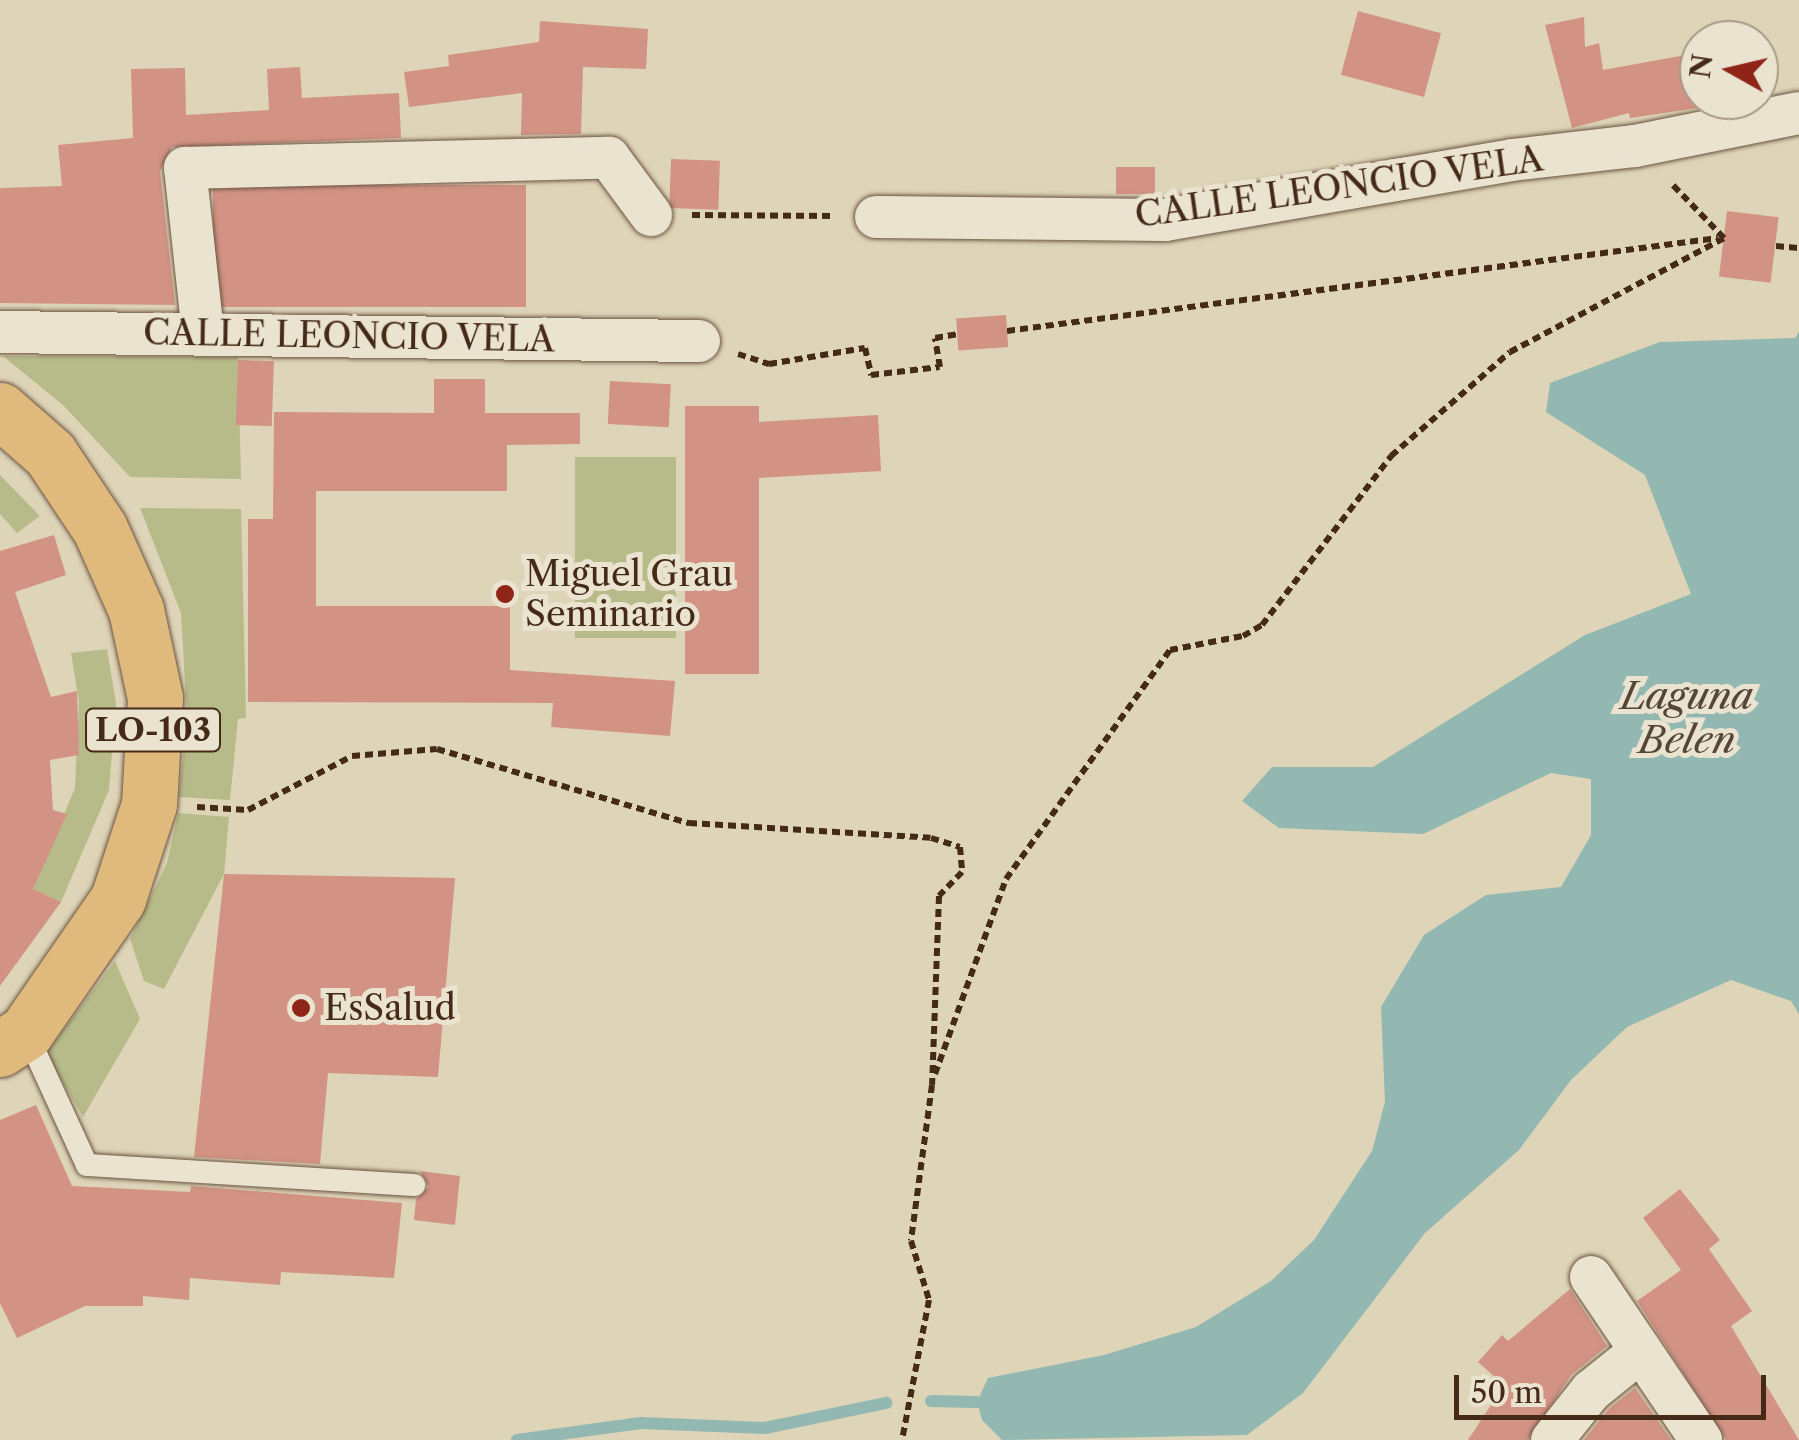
<!DOCTYPE html>
<style>
body{margin:0}
#map{position:relative;width:1799px;height:1440px;overflow:hidden;background:#ded4b7;font-family:"Libre Caslon Text",serif}
div>[style]{position:absolute}
[style*='--x']{left:calc(var(--x)*1px);top:calc(var(--y)*1px);width:calc(var(--w)*1px);rotate:calc(var(--a)*1deg)}
.green>*{inset:0;background:#b7bb8a;transform-origin:0 0}
.water>*{inset:0;background:#93b8b2}
.stream>*{height:12px;margin:-6px;padding:0 6px;transform-origin:6px;border-radius:6px;background:#93b8b2}
.building>*{inset:0;background:#d29384;transform-origin:0 0}
.path>*{height:6px;margin-top:-3px;transform-origin:0;background:repeating-linear-gradient(90deg,#462a18 0 8px,transparent 0 13px)}
.roads{filter:drop-shadow(0 0 2px #6c5440) drop-shadow(0 0 2px #6c5440)}
.service>*{height:22px;margin:-11px;padding:0 11px;transform-origin:11px;border-radius:11px;background:#eae3d0}
.minor>*{height:42px;margin:-21px;padding:0 21px;transform-origin:21px;border-radius:21px;background:#eae3d0}
.primary>*{height:55px;margin:-27.5px;padding:0 27.5px;transform-origin:27.5px;border-radius:27.5px;background:#dfba7c}
.dots>*{width:28px;height:28px;translate:-50% -50%;box-sizing:border-box;border:5px solid #eae3d0;border-radius:50%}
span{translate:-50% -50%;white-space:nowrap;text-align:center;line-height:1.15;-webkit-text-stroke:10px #eae3d0;paint-order:stroke}
.shield-label span{padding:2px 8px;background:#eae3d0;border:2px solid;border-radius:8px;-webkit-text-stroke-width:0}
.shield-label{font-size:32px;color:#462a18;font-weight:700}
.street-label{font-size:35px;color:#462a18}
.poi-label{font-size:35px;color:#462a18}
.left{translate:0 -50%;text-align:left}
.water-label{font-size:38px;color:#554637;font-style:italic}
.north{position:absolute;left:1679px;top:20px;width:100px;height:100px;box-sizing:border-box;background:#eae3d0;border:2px solid #a89986;border-radius:50%;rotate:278deg;font-size:28px;font-weight:700;line-height:40px;text-align:center;color:#462a18}
.north::after{content:'';display:block;margin:auto;width:35px;height:45px;background:#8f2418;clip-path:polygon(50% 0,100% 100%,50% 72%,0 100%)}
.scale{position:absolute;left:1454px;top:1375px;width:312px;height:45px;box-sizing:border-box;border:5px solid #462a18;border-top:0;padding-left:12px;font-size:30px;line-height:35px;white-space:nowrap;color:#462a18;-webkit-text-stroke:8px #eae3d0;paint-order:stroke}
</style>
<div id="map">
<div class="green">
<div style="clip-path:polygon(3px 356px,238px 357px,241px 479px,130px 477px,64px 406px)"></div>
<div style="left:676px;top:457px;width:181px;height:101px;rotate:90deg"></div>
<div style="clip-path:polygon(0 475px,40px 516px,17px 533px,0 514px)"></div>
<div style="clip-path:polygon(140px 508px,241px 509px,246px 718px,238px 719px,230px 800px,179px 797px,187px 717px,181px 613px)"></div>
<div style="clip-path:polygon(107px 649px,116px 703px,109px 790px,61px 902px,33px 889px,75px 788px,79px 702px,71px 653px)"></div>
<div style="clip-path:polygon(178px 813px,229px 817px,224px 874px,164px 989px,144px 981px,130px 939px,167px 863px)"></div>
<div style="clip-path:polygon(115px 961px,140px 1019px,83px 1117px,46px 1053px)"></div>
</div>
<div class="water">
<div style="clip-path:polygon(1799px 332px,1799px 1014px,1791px 1001px,1731px 980px,1627px 1027px,1571px 1080px,1519px 1150px,1425px 1233px,1303px 1393px,1247px 1435px,1002px 1440px,982px 1420px,977px 1402px,988px 1378px,1104px 1355px,1196px 1327px,1271px 1281px,1314px 1240px,1372px 1151px,1385px 1102px,1381px 1007px,1424px 935px,1486px 895px,1561px 887px,1591px 835px,1591px 779px,1551px 773px,1423px 834px,1279px 828px,1242px 801px,1272px 767px,1373px 767px,1585px 635px,1691px 594px,1645px 475px,1546px 412px,1550px 383px,1660px 342px,1795px 338px)"></div>
</div>
<div class="stream">
<div style="--x:931;--y:1401;--w:46;--a:1.2"></div>
<div style="--x:517;--y:1440;--w:125;--a:-7.8"></div>
<div style="--x:641;--y:1423;--w:124;--a:2.3"></div>
<div style="--x:765;--y:1428;--w:124;--a:-11.7"></div>
</div>
<div class="building">
<div style="left:1358px;top:11px;width:86px;height:66px;rotate:15deg"></div>
<div style="clip-path:polygon(1584px 17px,1585px 47px,1599px 43px,1603px 70px,1691px 54px,1698px 108px,1630px 118px,1629px 113px,1572px 128px,1545px 25px)"></div>
<div style="clip-path:polygon(540px 21px,648px 29px,646px 69px,583px 67px,581px 134px,521px 135px,522px 93px,409px 107px,404px 72px,449px 66px,448px 55px,539px 42px)"></div>
<div style="clip-path:polygon(300px 67px,302px 98px,399px 93px,401px 138px,172px 147px,160px 171px,175px 305px,0 303px,0 188px,62px 186px,58px 145px,133px 138px,131px 69px,185px 68px,186px 115px,269px 110px,267px 69px)"></div>
<div style="left:671px;top:159px;width:49px;height:49px;rotate:2deg"></div>
<div style="left:1116px;top:167px;width:39px;height:27px"></div>
<div style="left:526px;top:185px;width:122px;height:313px;rotate:90deg"></div>
<div style="left:1727px;top:211px;width:52px;height:66px;rotate:7deg"></div>
<div style="left:1006px;top:315px;width:32px;height:50px;rotate:86deg"></div>
<div style="left:238px;top:360px;width:36px;height:65px;rotate:2deg"></div>
<div style="clip-path:polygon(434px 379px,485px 379px,485px 413px,580px 413px,580px 444px,507px 445px,507px 491px,316px 491px,316px 606px,510px 606px,510px 670px,675px 681px,670px 736px,551px 727px,553px 703px,248px 702px,248px 519px,273px 519px,274px 412px,434px 413px)"></div>
<div style="left:610px;top:381px;width:61px;height:43px;rotate:3deg"></div>
<div style="clip-path:polygon(685px 406px,759px 406px,759px 422px,878px 415px,881px 471px,759px 478px,759px 674px,685px 674px)"></div>
<div style="clip-path:polygon(54px 535px,66px 575px,15px 592px,51px 697px,77px 691px,79px 755px,50px 760px,53px 810px,67px 814px,33px 889px,61px 902px,0 986px,0 551px)"></div>
<div style="clip-path:polygon(224px 874px,455px 878px,438px 1077px,328px 1073px,320px 1164px,194px 1157px)"></div>
<div style="clip-path:polygon(36px 1105px,72px 1186px,190px 1192px,191px 1186px,402px 1203px,394px 1278px,281px 1272px,280px 1285px,190px 1278px,189px 1300px,143px 1296px,143px 1306px,85px 1306px,17px 1338px,0 1303px,0 1120px)"></div>
<div style="clip-path:polygon(420px 1171px,460px 1176px,455px 1225px,414px 1220px,416px 1199px,429px 1187px)"></div>
<div style="clip-path:polygon(1680px 1189px,1720px 1240px,1709px 1249px,1752px 1311px,1731px 1326px,1799px 1440px,1726px 1440px,1637px 1301px,1681px 1270px,1643px 1218px)"></div>
<div style="clip-path:polygon(1570px 1289px,1607px 1346px,1571px 1375px,1528px 1440px,1468px 1440px,1504px 1385px,1478px 1362px,1502px 1335px,1508px 1341px)"></div>
<div style="clip-path:polygon(1635px 1388px,1671px 1440px,1584px 1440px,1609px 1409px)"></div>
</div>
<div class="path">
<div style="--x:692;--y:215;--w:143;--a:0.4"></div>
<div style="--x:1776;--y:246;--w:23;--a:5"></div>
<div style="--x:1007;--y:331;--w:717;--a:-7.45"></div>
<div style="--x:738;--y:354;--w:33;--a:18"></div>
<div style="--x:769;--y:364;--w:97;--a:-9.5"></div>
<div style="--x:865;--y:348;--w:28;--a:77"></div>
<div style="--x:871;--y:375;--w:69;--a:-6.6"></div>
<div style="--x:940;--y:367;--w:29;--a:-100"></div>
<div style="--x:935;--y:338;--w:22;--a:-10"></div>
<div style="--x:197;--y:807;--w:51;--a:3.4"></div>
<div style="--x:248;--y:810;--w:117;--a:-27.4"></div>
<div style="--x:352;--y:756;--w:85;--a:-4.7"></div>
<div style="--x:437;--y:749;--w:263;--a:16.4"></div>
<div style="--x:689;--y:823;--w:242;--a:3.5"></div>
<div style="--x:931;--y:838;--w:30;--a:17"></div>
<div style="--x:960;--y:847;--w:25;--a:85"></div>
<div style="--x:962;--y:872;--w:33;--a:134"></div>
<div style="--x:939;--y:896;--w:189;--a:92.1"></div>
<div style="--x:932;--y:1085;--w:157;--a:97.7"></div>
<div style="--x:911;--y:1241;--w:62;--a:73"></div>
<div style="--x:929;--y:1300;--w:143;--a:100.9"></div>
<div style="--x:935;--y:1074;--w:208;--a:-70"></div>
<div style="--x:1006;--y:879;--w:282;--a:-54.4"></div>
<div style="--x:1170;--y:650;--w:74;--a:-10.9"></div>
<div style="--x:1243;--y:636;--w:22;--a:-30"></div>
<div style="--x:1262;--y:625;--w:213;--a:-52.6"></div>
<div style="--x:1391;--y:456;--w:158;--a:-41.2"></div>
<div style="--x:1510;--y:352;--w:242;--a:-28"></div>
<div style="--x:1724;--y:238;--w:78;--a:-134"></div>
</div>
<div class="roads">
<div class="service">
<div style="--x:26;--y:1032;--w:146;--a:65.4"></div>
<div style="--x:87;--y:1165;--w:328;--a:3.5"></div>
</div>
<div class="minor">
<div style="--x:876;--y:217;--w:289;--a:0.6"></div>
<div style="--x:1165;--y:220;--w:352;--a:-9.8"></div>
<div style="--x:1512;--y:160;--w:124;--a:-6.5"></div>
<div style="--x:1635;--y:146;--w:167;--a:-11.4"></div>
<div style="--x:0;--y:332;--w:699;--a:0.74"></div>
<div style="--x:203;--y:333;--w:166;--a:-96.2"></div>
<div style="--x:185;--y:168;--w:424;--a:-1.4"></div>
<div style="--x:609;--y:158;--w:71;--a:53.6"></div>
<div style="--x:1591;--y:1277;--w:197;--a:56"></div>
<div style="--x:1552;--y:1440;--w:63;--a:-51.5"></div>
<div style="--x:1591;--y:1391;--w:64;--a:-38.7"></div>
</div>
<div class="primary">
<div style="--x:0;--y:410;--w:67;--a:41.3"></div>
<div style="--x:50;--y:454;--w:90;--a:56.3"></div>
<div style="--x:100;--y:529;--w:89;--a:66"></div>
<div style="--x:136;--y:610;--w:90;--a:77.8"></div>
<div style="--x:155;--y:698;--w:106;--a:93.2"></div>
<div style="--x:149;--y:804;--w:100;--a:108.1"></div>
<div style="--x:118;--y:899;--w:162;--a:124.7"></div>
<div style="--x:26;--y:1032;--w:31;--a:147"></div>
</div>
</div>
<div class="dots">
<div style="left:505px;top:594px;background:#8f2418"></div>
<div style="left:301px;top:1008px;background:#8f2418"></div>
</div>
<div class="shield-label">
<span style="left:153px;top:730px">LO-103</span>
</div>
<div class="street-label">
<span style="left:1339px;top:187px;rotate:-8deg">CALLE LEONCIO VELA</span>
<span style="left:349px;top:336px;rotate:1deg">CALLE LEONCIO VELA</span>
</div>
<div class="poi-label">
<span class="left" style="left:525px;top:594px">Miguel Grau<br>Seminario</span>
<span class="left" style="left:324px;top:1008px">EsSalud</span>
</div>
<div class="water-label">
<span style="left:1687px;top:718px">Laguna<br>Belen</span>
</div>
<div class="north">N</div>
<div class="scale">50 m</div>
</div>
